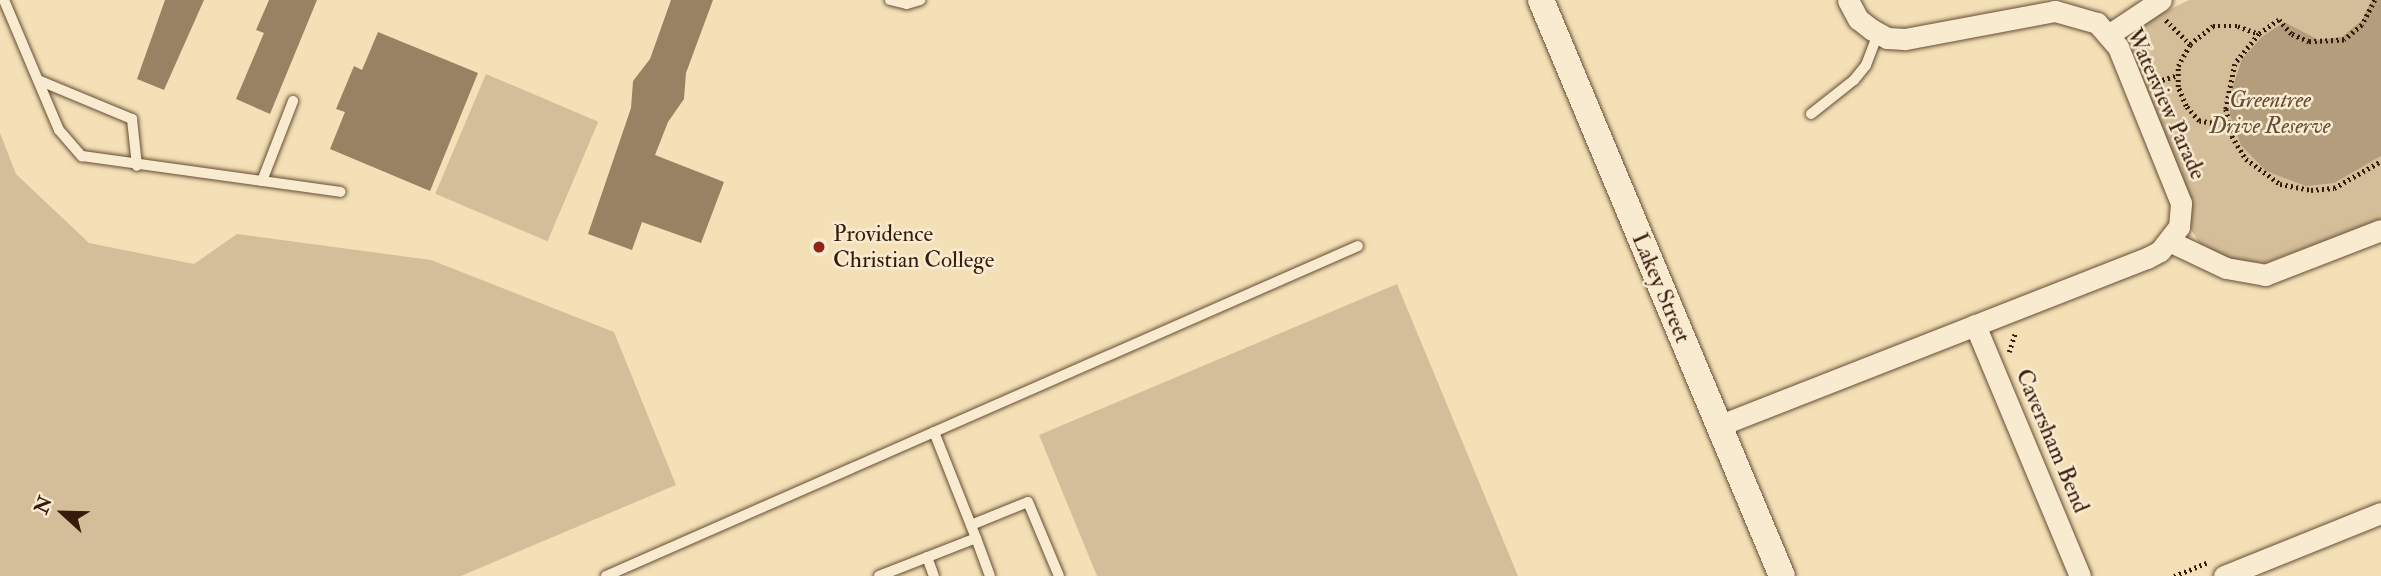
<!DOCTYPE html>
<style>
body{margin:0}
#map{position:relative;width:2381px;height:576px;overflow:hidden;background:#f4e0b6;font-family:"IM FELL Double Pica",serif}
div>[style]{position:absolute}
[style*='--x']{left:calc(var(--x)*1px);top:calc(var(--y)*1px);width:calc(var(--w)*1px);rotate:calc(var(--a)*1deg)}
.green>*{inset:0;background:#d4be99;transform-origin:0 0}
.water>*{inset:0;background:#b39d7c}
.building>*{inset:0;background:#998164}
.path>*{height:4.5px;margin-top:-2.25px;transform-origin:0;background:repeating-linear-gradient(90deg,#361a0c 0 2px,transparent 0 5.5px)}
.roads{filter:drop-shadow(0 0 2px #664c36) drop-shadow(0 0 2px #664c36)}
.service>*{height:10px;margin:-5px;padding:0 5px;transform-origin:5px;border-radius:5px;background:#f8ebd0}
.minor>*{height:21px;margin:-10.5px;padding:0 10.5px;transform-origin:10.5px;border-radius:10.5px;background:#f8ebd0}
.tertiary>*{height:26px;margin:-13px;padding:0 13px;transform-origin:13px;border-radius:13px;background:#f8ebd0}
.dots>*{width:19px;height:19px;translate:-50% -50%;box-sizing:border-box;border:4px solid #f8ebd0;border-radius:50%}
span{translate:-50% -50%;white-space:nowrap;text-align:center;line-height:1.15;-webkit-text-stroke:5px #f8ebd0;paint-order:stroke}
.park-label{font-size:23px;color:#654b36;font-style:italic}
.street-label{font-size:23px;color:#361a0c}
.poi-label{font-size:23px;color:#361a0c}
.left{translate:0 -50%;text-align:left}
.north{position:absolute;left:28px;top:478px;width:70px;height:70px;-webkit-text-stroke:5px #f8ebd0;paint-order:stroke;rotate:292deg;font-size:19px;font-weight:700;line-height:28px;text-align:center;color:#361a0c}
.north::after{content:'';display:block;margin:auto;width:24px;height:32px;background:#361a0c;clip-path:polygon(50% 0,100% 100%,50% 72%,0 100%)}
</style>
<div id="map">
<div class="green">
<div style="clip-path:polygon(2189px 0,2381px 0,2381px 219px,2265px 263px,2231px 259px,2201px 246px,2188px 224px,2130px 52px,2137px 30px,2146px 21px)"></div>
<div style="left:486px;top:74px;width:122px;height:130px;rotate:23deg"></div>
<div style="clip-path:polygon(0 133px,16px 174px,89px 243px,194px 264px,237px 234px,431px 260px,614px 332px,676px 485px,461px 576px,0 576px)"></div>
<div style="clip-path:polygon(1397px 284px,1518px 576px,1097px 576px,1039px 435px)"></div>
</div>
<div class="water">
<div style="clip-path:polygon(2372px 0,2381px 0,2381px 156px,2334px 183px,2306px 186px,2266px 171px,2241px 145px,2230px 115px,2230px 95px,2242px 59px,2262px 37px,2284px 22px,2319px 40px,2342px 37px,2362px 20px)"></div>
</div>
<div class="building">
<div style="clip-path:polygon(165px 0,204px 0,164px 90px,137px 79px)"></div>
<div style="clip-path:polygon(269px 0,317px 0,270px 114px,236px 99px,264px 33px,256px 30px)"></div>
<div style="clip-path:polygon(671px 0,713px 0,686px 73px,684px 99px,668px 122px,655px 155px,724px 182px,701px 243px,642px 222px,632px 250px,588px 234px,631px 108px,633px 81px,650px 59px)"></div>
<div style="clip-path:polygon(378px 32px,478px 73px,430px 191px,330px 149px,345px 112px,336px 109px,354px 66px,362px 70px)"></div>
</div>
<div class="path">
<div style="--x:2375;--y:0;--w:28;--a:117"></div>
<div style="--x:2362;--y:25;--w:23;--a:140"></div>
<div style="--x:2344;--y:40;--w:35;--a:177"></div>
<div style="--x:2309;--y:42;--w:20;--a:-156"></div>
<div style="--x:2291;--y:34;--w:18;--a:-131"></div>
<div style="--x:2279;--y:20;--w:24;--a:145"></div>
<div style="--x:2259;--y:34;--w:38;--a:129"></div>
<div style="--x:2235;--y:64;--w:46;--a:101.3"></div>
<div style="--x:2226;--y:109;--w:28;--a:77"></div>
<div style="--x:2232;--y:136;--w:27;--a:59"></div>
<div style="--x:2246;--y:159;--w:42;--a:36.3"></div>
<div style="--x:2280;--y:184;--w:32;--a:11"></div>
<div style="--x:2311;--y:190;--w:23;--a:-5"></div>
<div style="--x:2334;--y:188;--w:54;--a:-29.9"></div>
<div style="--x:2166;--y:20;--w:34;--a:45"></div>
<div style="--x:2152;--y:83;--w:27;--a:-17"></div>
<div style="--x:2228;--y:126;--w:29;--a:-170"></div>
<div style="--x:2199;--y:121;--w:20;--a:-131"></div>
<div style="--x:2186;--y:106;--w:21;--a:-113"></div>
<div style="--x:2178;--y:87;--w:21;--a:-90"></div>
<div style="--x:2178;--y:66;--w:25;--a:-61"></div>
<div style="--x:2190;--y:44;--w:29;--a:-38"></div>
<div style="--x:2213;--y:26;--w:25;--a:0"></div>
<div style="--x:2238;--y:26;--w:22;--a:21"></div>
<div style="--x:2009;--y:352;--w:20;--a:-72"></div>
<div style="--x:2174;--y:576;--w:35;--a:-22"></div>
</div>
<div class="roads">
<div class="service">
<div style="--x:4;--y:0;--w:141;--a:67.1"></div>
<div style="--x:59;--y:130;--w:35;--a:49"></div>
<div style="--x:82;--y:156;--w:261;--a:7.9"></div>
<div style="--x:890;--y:0;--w:17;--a:13"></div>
<div style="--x:907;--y:4;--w:14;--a:-17"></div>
<div style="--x:38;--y:80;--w:102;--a:22.5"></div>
<div style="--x:132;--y:119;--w:47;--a:83.9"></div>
<div style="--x:1811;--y:114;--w:55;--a:-38.3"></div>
<div style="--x:1854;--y:80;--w:19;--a:-51"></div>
<div style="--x:1866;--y:65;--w:34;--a:-69"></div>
<div style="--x:262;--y:181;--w:86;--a:-68.8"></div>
<div style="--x:971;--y:525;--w:61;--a:-22"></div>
<div style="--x:1028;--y:502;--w:80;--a:67.3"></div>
<div style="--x:976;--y:538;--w:40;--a:69.8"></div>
<div style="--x:927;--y:557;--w:20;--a:70"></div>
<div style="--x:606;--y:576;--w:821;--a:-23.69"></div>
<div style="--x:879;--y:576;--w:104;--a:-21.4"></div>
<div style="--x:976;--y:538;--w:114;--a:-111.6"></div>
</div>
<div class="minor">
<div style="--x:2110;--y:34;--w:61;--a:-33.7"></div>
<div style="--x:2169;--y:241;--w:63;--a:25.3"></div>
<div style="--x:2226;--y:268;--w:40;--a:10"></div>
<div style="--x:2265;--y:275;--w:124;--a:-21.2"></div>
<div style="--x:1975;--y:325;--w:272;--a:67.3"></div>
<div style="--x:1718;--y:426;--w:461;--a:-21.4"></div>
<div style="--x:2147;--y:258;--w:15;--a:-28"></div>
<div style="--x:2160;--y:251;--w:31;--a:-52"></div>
<div style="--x:2179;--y:227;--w:24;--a:-85"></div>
<div style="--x:2181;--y:203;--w:168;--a:-112"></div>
<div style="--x:2118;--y:47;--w:32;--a:-131"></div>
<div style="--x:2097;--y:23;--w:44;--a:-164.1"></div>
<div style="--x:2055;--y:11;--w:153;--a:169.4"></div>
<div style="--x:1905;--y:39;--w:18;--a:-177"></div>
<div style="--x:1887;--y:38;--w:18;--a:-151"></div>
<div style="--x:1871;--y:29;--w:16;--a:-142"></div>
<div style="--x:1858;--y:19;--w:21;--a:-118"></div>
<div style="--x:2224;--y:576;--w:169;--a:-21.9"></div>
</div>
<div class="tertiary">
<div style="--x:1541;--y:0;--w:624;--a:67.3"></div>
</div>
</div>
<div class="dots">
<div style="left:819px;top:247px;background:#8f2418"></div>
</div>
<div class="park-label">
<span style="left:2270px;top:113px">Greentree<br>Drive Reserve</span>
</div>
<div class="street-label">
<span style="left:2166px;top:104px;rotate:66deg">Waterview Parade</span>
<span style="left:1661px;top:288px;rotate:67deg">Lakey Street</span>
<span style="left:2052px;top:441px;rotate:67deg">Caversham Bend</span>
</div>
<div class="poi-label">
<span class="left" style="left:833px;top:247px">Providence<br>Christian College</span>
</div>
<div class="north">N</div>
</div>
